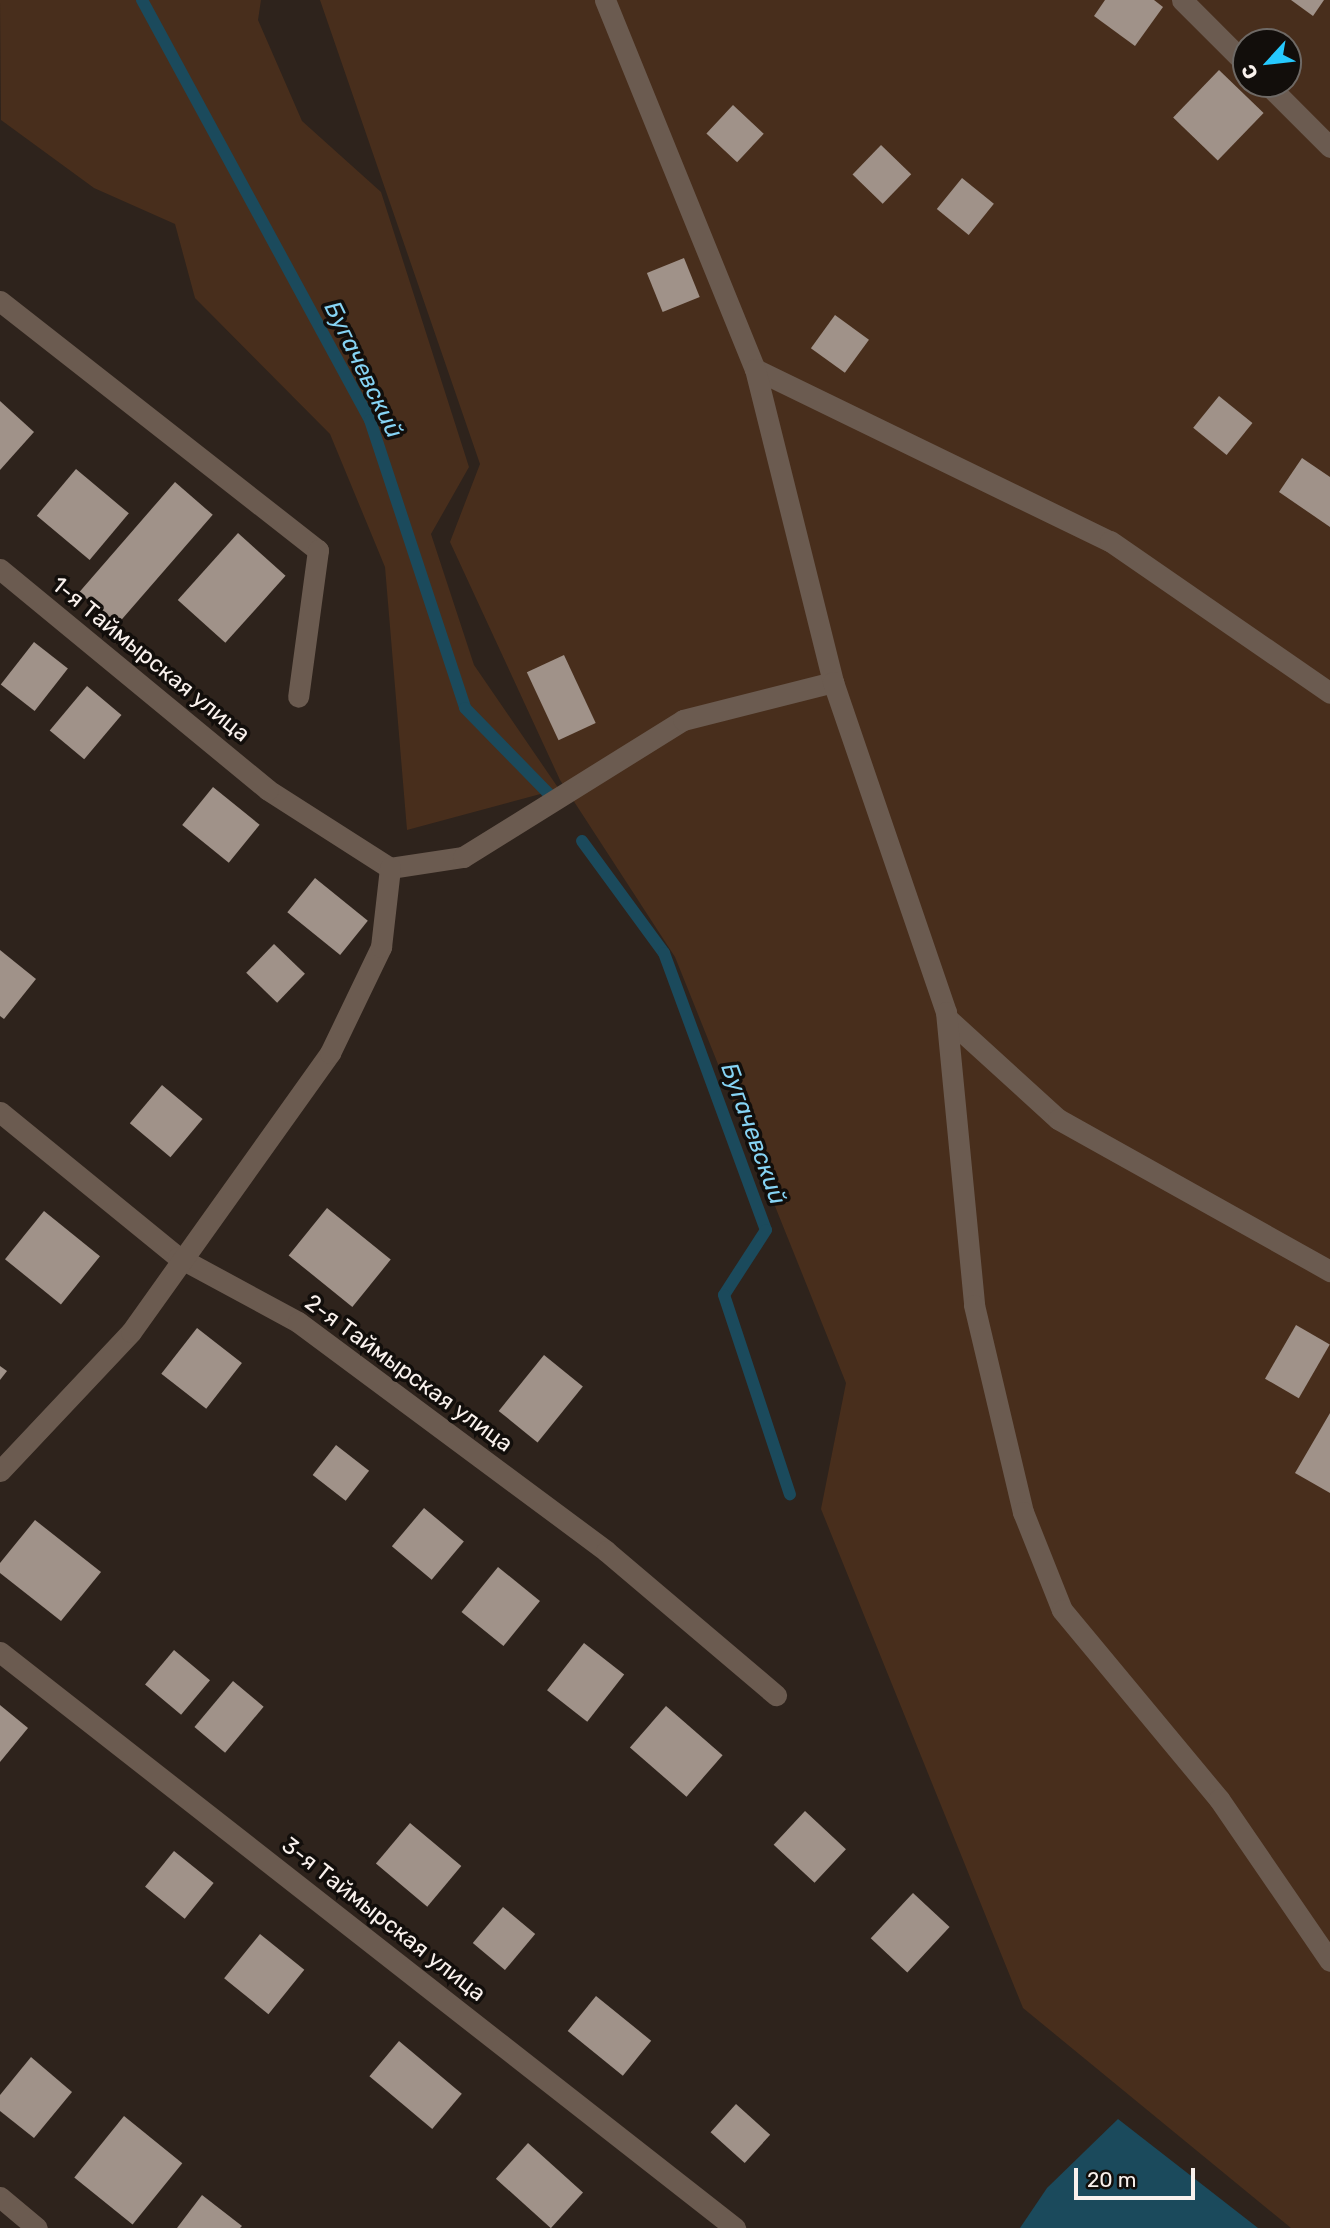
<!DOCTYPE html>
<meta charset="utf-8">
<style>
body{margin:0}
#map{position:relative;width:1330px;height:2228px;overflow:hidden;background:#2e231c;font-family:Rubik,sans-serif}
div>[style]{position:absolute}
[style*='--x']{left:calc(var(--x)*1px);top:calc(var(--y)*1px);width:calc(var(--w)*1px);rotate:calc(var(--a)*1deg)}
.green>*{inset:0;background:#482e1c}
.water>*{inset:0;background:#1b4a5c}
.stream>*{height:12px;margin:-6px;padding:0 6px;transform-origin:6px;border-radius:6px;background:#1b4a5c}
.building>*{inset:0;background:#a09289;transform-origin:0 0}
.lane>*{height:21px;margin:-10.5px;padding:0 10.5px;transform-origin:10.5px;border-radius:10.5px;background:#6b5b50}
.street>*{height:21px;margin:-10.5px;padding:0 10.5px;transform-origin:10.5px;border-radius:10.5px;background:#6b5b50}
span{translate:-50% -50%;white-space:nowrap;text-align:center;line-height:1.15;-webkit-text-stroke:7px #120e0b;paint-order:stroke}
.street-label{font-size:23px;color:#f9f1ed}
.water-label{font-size:24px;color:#86d3f4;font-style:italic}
.north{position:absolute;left:1232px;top:28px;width:70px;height:70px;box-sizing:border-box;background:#120e0b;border:2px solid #6e6965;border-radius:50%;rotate:243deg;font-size:19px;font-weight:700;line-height:28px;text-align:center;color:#f9f1ed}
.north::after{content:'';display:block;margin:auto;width:24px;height:32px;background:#26c9fe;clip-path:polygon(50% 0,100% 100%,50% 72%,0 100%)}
.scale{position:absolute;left:1074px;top:2168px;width:121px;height:32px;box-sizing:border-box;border:4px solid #f9f1ed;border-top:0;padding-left:9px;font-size:21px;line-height:24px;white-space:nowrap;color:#f9f1ed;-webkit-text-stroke:5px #120e0b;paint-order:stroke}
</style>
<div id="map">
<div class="green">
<div style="clip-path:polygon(0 0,261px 0,258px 20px,302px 121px,381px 192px,469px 467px,431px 534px,474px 665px,559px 789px,407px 830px,385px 567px,330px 434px,195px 298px,175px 224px,94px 188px,1px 120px)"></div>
<div style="clip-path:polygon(evenodd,320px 0,1330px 0,1330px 2228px,1291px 2228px,1023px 2008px,821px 1509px,846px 1383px,675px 957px,560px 780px,450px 542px,480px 464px,320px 0,1246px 42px,1288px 42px,1288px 84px,1246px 84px,1246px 42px)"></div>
</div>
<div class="water">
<div style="clip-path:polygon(1118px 2119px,1258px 2228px,1020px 2228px,1047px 2188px)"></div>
</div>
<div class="stream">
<div style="--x:142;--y:0;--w:478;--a:61.5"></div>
<div style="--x:370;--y:420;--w:303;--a:71.7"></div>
<div style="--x:465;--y:708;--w:120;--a:45.7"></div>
<div style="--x:582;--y:841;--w:139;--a:53.8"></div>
<div style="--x:664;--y:953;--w:295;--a:69.8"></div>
<div style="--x:766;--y:1230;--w:77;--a:122.9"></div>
<div style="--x:724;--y:1295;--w:210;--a:71.7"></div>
</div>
<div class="building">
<div style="clip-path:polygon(1105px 0,1154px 0,1163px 7px,1135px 46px,1094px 16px)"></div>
<div style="clip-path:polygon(1291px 0,1324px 0,1313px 16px)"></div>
<div style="left:1219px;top:70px;width:62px;height:66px;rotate:44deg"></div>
<div style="left:733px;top:105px;width:42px;height:39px;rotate:43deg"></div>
<div style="left:881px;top:145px;width:42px;height:41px;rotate:44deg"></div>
<div style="left:962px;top:178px;width:41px;height:40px;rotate:39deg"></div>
<div style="left:684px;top:258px;width:42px;height:40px;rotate:68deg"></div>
<div style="left:835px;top:315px;width:42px;height:41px;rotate:36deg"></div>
<div style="left:1219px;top:396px;width:43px;height:41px;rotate:39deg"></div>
<div style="clip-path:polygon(0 401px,34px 432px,0 470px)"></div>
<div style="clip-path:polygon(1302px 458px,1330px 477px,1330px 527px,1279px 492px)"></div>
<div style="left:76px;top:469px;width:69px;height:61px;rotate:40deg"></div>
<div style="left:175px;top:482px;width:50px;height:146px;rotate:41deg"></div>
<div style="left:238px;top:533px;width:64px;height:90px;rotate:42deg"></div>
<div style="left:34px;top:642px;width:43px;height:54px;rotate:38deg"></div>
<div style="left:564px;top:655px;width:75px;height:41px;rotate:65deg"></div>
<div style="left:87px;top:686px;width:45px;height:58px;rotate:40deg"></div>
<div style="left:213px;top:787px;width:60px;height:49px;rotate:39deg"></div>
<div style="left:315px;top:878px;width:68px;height:44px;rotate:39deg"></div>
<div style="left:274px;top:944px;width:43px;height:40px;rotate:44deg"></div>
<div style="clip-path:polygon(0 950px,36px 979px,4px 1019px,0 1016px)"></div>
<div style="left:162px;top:1085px;width:53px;height:50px;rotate:40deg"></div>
<div style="left:327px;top:1208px;width:82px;height:61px;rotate:39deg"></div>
<div style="left:44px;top:1211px;width:72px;height:62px;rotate:39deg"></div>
<div style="left:1296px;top:1325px;width:39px;height:62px;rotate:30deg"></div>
<div style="left:197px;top:1328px;width:57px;height:58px;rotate:38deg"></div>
<div style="left:544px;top:1355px;width:50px;height:72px;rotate:39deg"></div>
<div style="clip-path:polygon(0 1366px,7px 1371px,0 1380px)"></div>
<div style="clip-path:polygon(1330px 1413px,1330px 1493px,1295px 1473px)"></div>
<div style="left:336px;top:1445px;width:42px;height:38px;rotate:38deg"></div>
<div style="left:424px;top:1508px;width:52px;height:50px;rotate:40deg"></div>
<div style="clip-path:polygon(35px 1520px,101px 1572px,61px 1621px,0 1573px,0 1563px)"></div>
<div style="left:498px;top:1567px;width:54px;height:58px;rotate:39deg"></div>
<div style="left:584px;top:1643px;width:51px;height:60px;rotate:38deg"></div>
<div style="left:174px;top:1650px;width:47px;height:45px;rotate:40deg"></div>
<div style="left:233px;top:1681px;width:40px;height:60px;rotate:40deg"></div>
<div style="clip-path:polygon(0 1705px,28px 1728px,0 1762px)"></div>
<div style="left:666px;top:1706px;width:75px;height:55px;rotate:41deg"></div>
<div style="left:805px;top:1811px;width:56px;height:46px;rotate:43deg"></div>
<div style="left:410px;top:1823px;width:67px;height:53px;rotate:40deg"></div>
<div style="left:174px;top:1851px;width:51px;height:46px;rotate:39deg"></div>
<div style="left:913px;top:1893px;width:50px;height:62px;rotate:43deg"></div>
<div style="left:503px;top:1907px;width:42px;height:47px;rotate:40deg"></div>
<div style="left:260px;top:1934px;width:57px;height:57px;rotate:39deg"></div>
<div style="left:596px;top:1996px;width:71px;height:45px;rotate:39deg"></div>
<div style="left:399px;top:2041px;width:82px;height:46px;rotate:40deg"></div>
<div style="clip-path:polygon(31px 2057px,72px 2092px,34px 2138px,0 2111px,0 2095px)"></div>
<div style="left:736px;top:2104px;width:46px;height:38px;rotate:42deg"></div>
<div style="left:124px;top:2116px;width:75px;height:79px;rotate:39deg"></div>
<div style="left:528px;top:2143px;width:74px;height:48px;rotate:42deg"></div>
<div style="clip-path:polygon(202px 2195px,242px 2226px,240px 2228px,177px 2228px)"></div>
</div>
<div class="lane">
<div style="--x:1182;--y:0;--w:91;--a:45"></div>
<div style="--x:1267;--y:84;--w:89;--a:45"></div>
<div style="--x:0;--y:301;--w:404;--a:38.1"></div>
<div style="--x:318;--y:550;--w:148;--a:97.7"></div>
<div style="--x:755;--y:369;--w:394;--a:25.9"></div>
<div style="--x:1110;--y:541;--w:267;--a:34.6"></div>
<div style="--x:268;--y:790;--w:145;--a:32.6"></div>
<div style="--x:390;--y:868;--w:74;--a:-8.6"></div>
<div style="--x:463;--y:857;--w:259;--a:-31.9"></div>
<div style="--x:683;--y:720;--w:155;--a:-14.2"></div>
<div style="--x:947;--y:1018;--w:150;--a:42.3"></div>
<div style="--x:1058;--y:1119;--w:312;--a:29.2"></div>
</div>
<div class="street">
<div style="--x:605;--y:0;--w:398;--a:67.9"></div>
<div style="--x:755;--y:369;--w:323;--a:76"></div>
<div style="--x:833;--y:682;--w:349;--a:71.1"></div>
<div style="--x:946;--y:1012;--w:294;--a:84.5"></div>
<div style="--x:974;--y:1305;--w:213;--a:76.7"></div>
<div style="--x:1023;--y:1512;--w:105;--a:68.3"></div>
<div style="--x:1062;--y:1610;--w:246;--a:50.3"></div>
<div style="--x:1219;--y:1799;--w:196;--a:55.6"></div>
<div style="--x:0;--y:569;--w:347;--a:39.5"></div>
<div style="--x:0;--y:1112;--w:230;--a:39.2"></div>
<div style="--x:178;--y:1257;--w:136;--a:28.4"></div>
<div style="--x:298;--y:1322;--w:384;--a:36.6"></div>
<div style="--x:606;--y:1551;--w:223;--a:40.3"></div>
<div style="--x:0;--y:1471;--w:191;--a:-46.7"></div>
<div style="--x:131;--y:1332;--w:343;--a:-54.5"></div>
<div style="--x:330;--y:1053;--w:118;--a:-64.3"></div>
<div style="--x:381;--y:947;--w:80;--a:-83.5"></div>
<div style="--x:0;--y:1652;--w:934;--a:38.08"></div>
<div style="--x:0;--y:2197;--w:48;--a:40"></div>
</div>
<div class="street-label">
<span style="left:151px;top:659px;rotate:39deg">1-я Таймырская улица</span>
<span style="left:409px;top:1373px;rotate:36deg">2-я Таймырская улица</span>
<span style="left:384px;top:1919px;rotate:38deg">3-я Таймырская улица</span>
</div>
<div class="water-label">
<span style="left:363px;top:370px;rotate:64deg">Бугачевский</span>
<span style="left:753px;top:1134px;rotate:70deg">Бугачевский</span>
</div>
<div class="north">С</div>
<div class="scale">20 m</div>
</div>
